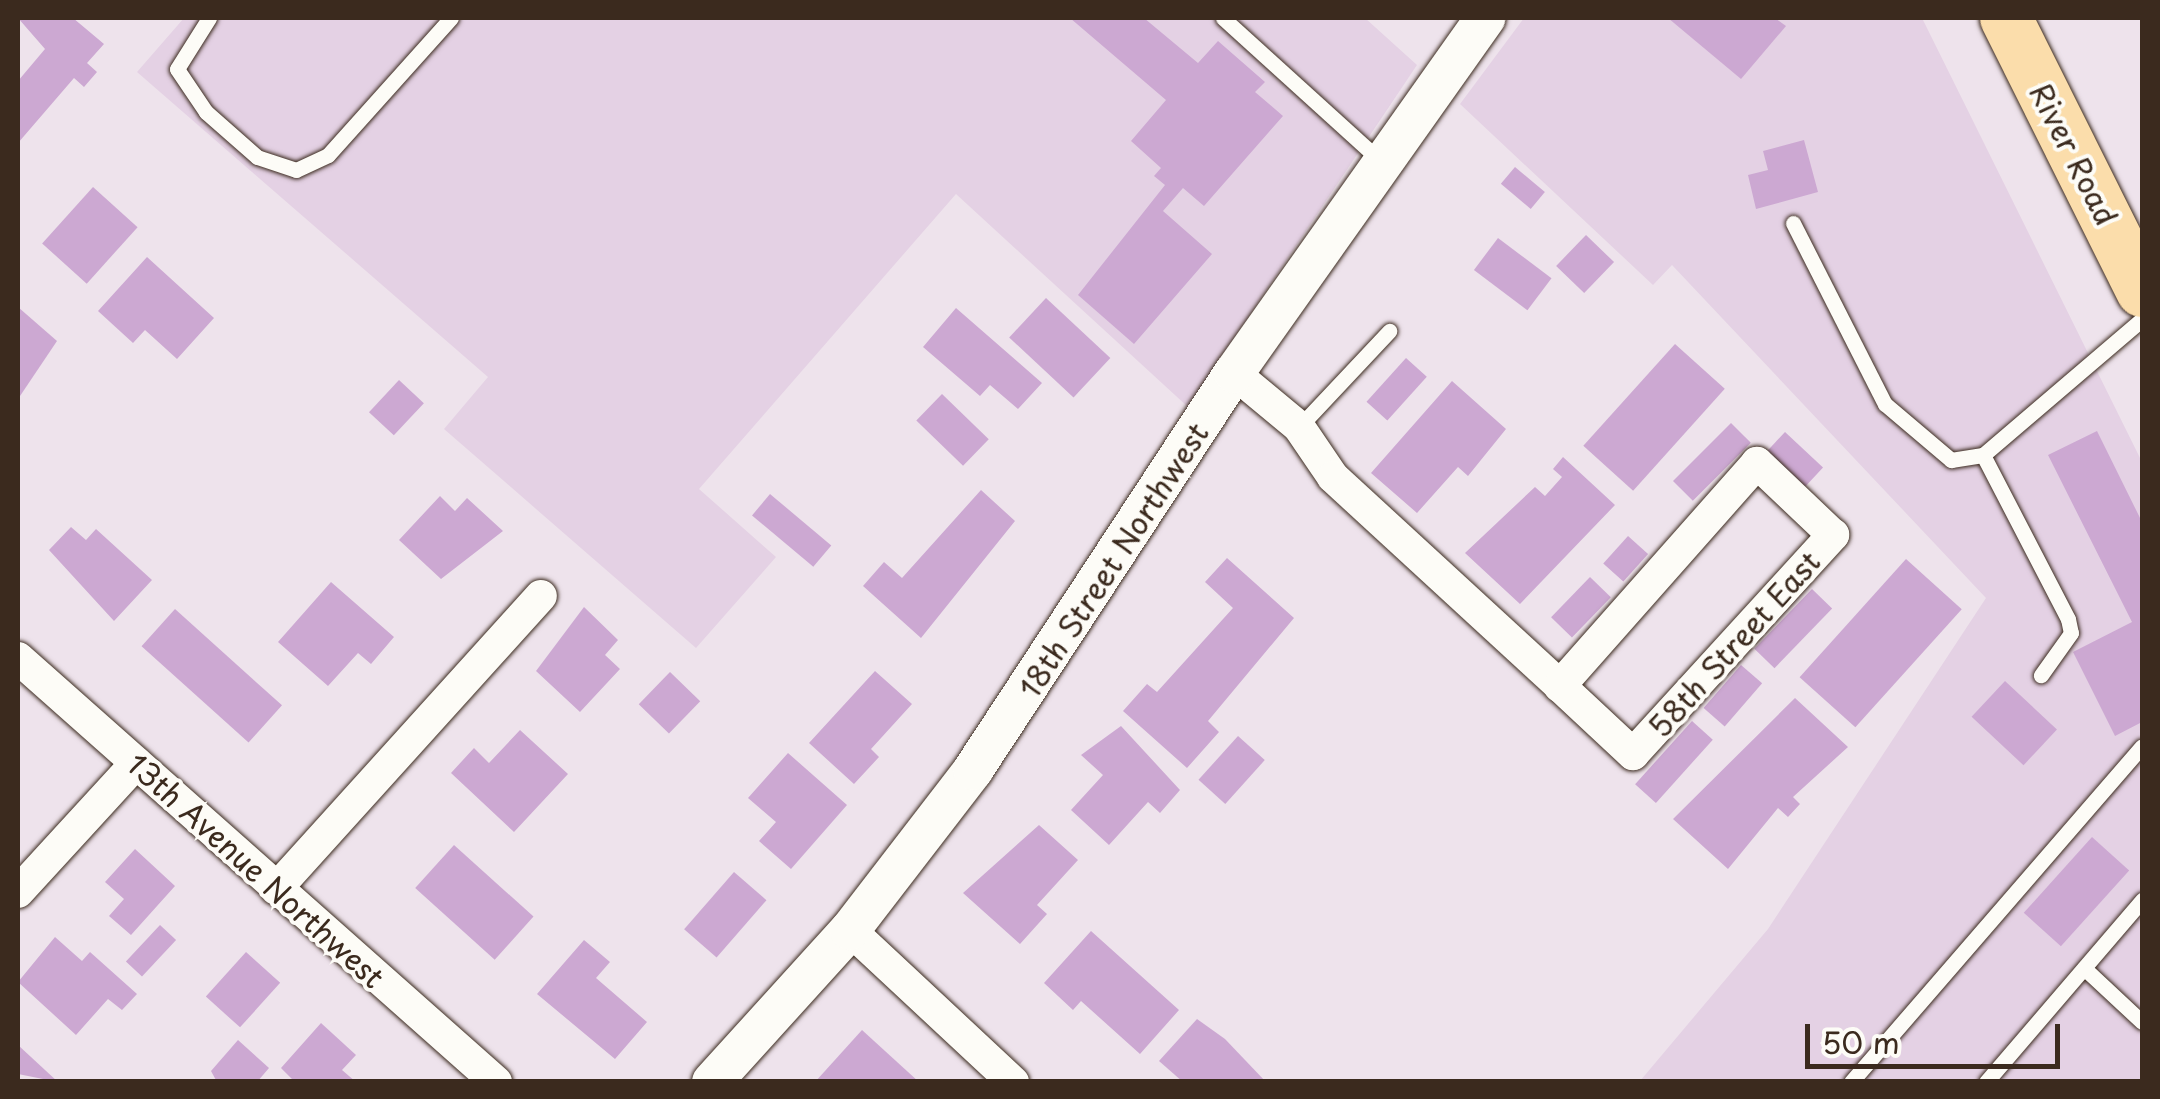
<!DOCTYPE html>
<style>
body{margin:0}
#map{position:relative;width:2160px;height:1099px;overflow:hidden;background:#eee3ec;font-family:"Playpen Sans",sans-serif}
div>[style]{position:absolute}
[style*='--x']{left:calc(var(--x)*1px);top:calc(var(--y)*1px);width:calc(var(--w)*1px);rotate:calc(var(--a)*1deg)}
.built>*{inset:0;background:#e4d1e4}
.building>*{inset:0;background:#cca8d2;transform-origin:0 0}
.roads{filter:drop-shadow(0 0 2px #3b2a1e) drop-shadow(0 0 2px #3b2a1e)}
.service>*{height:15px;margin:-7.5px;padding:0 7.5px;transform-origin:7.5px;border-radius:7.5px;background:#fdfcf7}
.minor>*{height:32px;margin:-16px;padding:0 16px;transform-origin:16px;border-radius:16px;background:#fdfcf7}
.tertiary>*{height:40px;margin:-20px;padding:0 20px;transform-origin:20px;border-radius:20px;background:#fdfcf7}
.primary>*{height:52px;margin:-26px;padding:0 26px;transform-origin:26px;border-radius:26px;background:#fbddab}
span{translate:-50% -50%;white-space:nowrap;text-align:center;line-height:1.15;-webkit-text-stroke:8px #fdfcf7;paint-order:stroke}
.street-label{font-size:30px;color:#3b2a1e}
.frame{position:absolute;inset:0;border:20px solid #3b2a1e;pointer-events:none}
.scale{position:absolute;left:1805px;top:1024px;width:255px;height:45px;box-sizing:border-box;border:5px solid #3b2a1e;border-top:0;padding-left:12px;font-size:30px;line-height:35px;white-space:nowrap;color:#3b2a1e;-webkit-text-stroke:8px #fdfcf7;paint-order:stroke}
</style>
<div id="map">
<div class="built">
<div style="clip-path:polygon(184px 18px,1365px 18px,1417px 65px,1188px 407px,956px 194px,699px 489px,776px 557px,696px 648px,444px 429px,488px 377px,137px 72px)"></div>
<div style="clip-path:polygon(1524px 18px,1922px 18px,2142px 462px,2142px 1081px,1640px 1081px,1768px 929px,1986px 598px,1672px 265px,1653px 285px,1460px 104px)"></div>
</div>
<div class="building">
<div style="clip-path:polygon(18px 18px,73px 18px,104px 44px,87px 63px,97px 72px,84px 87px,74px 78px,18px 143px,18px 81px,45px 49px)"></div>
<div style="clip-path:polygon(1070px 18px,1144px 18px,1198px 63px,1218px 41px,1265px 82px,1255px 92px,1283px 116px,1204px 206px,1183px 188px,1163px 211px,1212px 254px,1134px 344px,1078px 295px,1165px 185px,1154px 176px,1161px 168px,1131px 141px,1166px 100px)"></div>
<div style="clip-path:polygon(1668px 18px,1775px 18px,1786px 26px,1741px 79px)"></div>
<div style="clip-path:polygon(1804px 140px,1818px 192px,1756px 209px,1748px 175px,1768px 170px,1763px 151px)"></div>
<div style="left:1515px;top:167px;width:39px;height:22px;rotate:40deg"></div>
<div style="left:93px;top:187px;width:60px;height:76px;rotate:42deg"></div>
<div style="left:1586px;top:235px;width:39px;height:43px;rotate:44deg"></div>
<div style="left:1498px;top:238px;width:67px;height:40px;rotate:37deg"></div>
<div style="clip-path:polygon(147px 257px,214px 318px,177px 359px,145px 330px,133px 343px,98px 311px)"></div>
<div style="left:1046px;top:298px;width:88px;height:54px;rotate:43deg"></div>
<div style="clip-path:polygon(18px 307px,57px 341px,18px 399px)"></div>
<div style="clip-path:polygon(956px 308px,1042px 383px,1018px 409px,990px 385px,980px 396px,923px 347px)"></div>
<div style="left:1675px;top:344px;width:67px;height:137px;rotate:42deg"></div>
<div style="left:1406px;top:358px;width:28px;height:59px;rotate:42deg"></div>
<div style="left:399px;top:380px;width:34px;height:44px;rotate:43deg"></div>
<div style="clip-path:polygon(1452px 381px,1506px 429px,1468px 476px,1458px 467px,1417px 513px,1371px 473px)"></div>
<div style="left:942px;top:394px;width:65px;height:37px;rotate:44deg"></div>
<div style="left:1731px;top:423px;width:28px;height:82px;rotate:45deg"></div>
<div style="clip-path:polygon(2097px 431px,2142px 522px,2142px 722px,2115px 736px,2073px 652px,2132px 622px,2048px 455px)"></div>
<div style="left:1785px;top:432px;width:52px;height:28px;rotate:43deg"></div>
<div style="clip-path:polygon(1563px 457px,1615px 505px,1520px 604px,1465px 553px,1535px 487px,1545px 496px,1562px 477px,1553px 469px)"></div>
<div style="clip-path:polygon(981px 490px,1015px 521px,921px 638px,863px 586px,884px 562px,902px 578px)"></div>
<div style="left:770px;top:494px;width:80px;height:28px;rotate:40deg"></div>
<div style="clip-path:polygon(440px 496px,455px 511px,467px 498px,503px 531px,441px 579px,399px 540px)"></div>
<div style="clip-path:polygon(71px 527px,86px 540px,96px 529px,152px 580px,114px 621px,49px 550px)"></div>
<div style="left:1628px;top:536px;width:27px;height:37px;rotate:42deg"></div>
<div style="clip-path:polygon(1227px 558px,1294px 618px,1208px 721px,1219px 732px,1187px 768px,1123px 711px,1147px 684px,1157px 692px,1233px 608px,1205px 582px)"></div>
<div style="left:1906px;top:559px;width:75px;height:159px;rotate:42deg"></div>
<div style="left:1590px;top:577px;width:29px;height:56px;rotate:44deg"></div>
<div style="clip-path:polygon(331px 582px,394px 637px,371px 664px,358px 653px,328px 686px,278px 642px)"></div>
<div style="left:1812px;top:589px;width:28px;height:83px;rotate:44deg"></div>
<div style="clip-path:polygon(584px 607px,618px 640px,605px 655px,620px 669px,580px 712px,536px 671px)"></div>
<div style="left:175px;top:609px;width:144px;height:50px;rotate:42deg"></div>
<div style="left:1741px;top:665px;width:28px;height:57px;rotate:41deg"></div>
<div style="clip-path:polygon(875px 671px,912px 704px,871px 749px,879px 757px,854px 784px,809px 743px)"></div>
<div style="left:670px;top:672px;width:42px;height:45px;rotate:44deg"></div>
<div style="left:2005px;top:681px;width:71px;height:49px;rotate:43deg"></div>
<div style="clip-path:polygon(1795px 698px,1848px 747px,1793px 797px,1800px 804px,1788px 817px,1778px 808px,1728px 869px,1673px 819px)"></div>
<div style="left:1692px;top:721px;width:28px;height:85px;rotate:42deg"></div>
<div style="clip-path:polygon(1121px 726px,1180px 790px,1160px 813px,1148px 802px,1109px 845px,1071px 810px,1103px 775px,1081px 755px)"></div>
<div style="clip-path:polygon(520px 730px,568px 774px,514px 832px,451px 773px,474px 748px,489px 763px)"></div>
<div style="left:1238px;top:736px;width:36px;height:59px;rotate:42deg"></div>
<div style="clip-path:polygon(788px 753px,847px 805px,791px 869px,759px 841px,776px 822px,748px 798px)"></div>
<div style="clip-path:polygon(1039px 825px,1078px 860px,1037px 905px,1047px 914px,1020px 944px,963px 893px)"></div>
<div style="left:2092px;top:837px;width:50px;height:102px;rotate:42deg"></div>
<div style="left:454px;top:845px;width:107px;height:58px;rotate:42deg"></div>
<div style="clip-path:polygon(135px 849px,175px 886px,131px 935px,109px 916px,124px 899px,105px 882px)"></div>
<div style="left:734px;top:872px;width:43px;height:76px;rotate:41deg"></div>
<div style="left:160px;top:925px;width:22px;height:50px;rotate:43deg"></div>
<div style="clip-path:polygon(1091px 931px,1179px 1010px,1140px 1054px,1081px 1001px,1073px 1010px,1044px 983px)"></div>
<div style="clip-path:polygon(55px 937px,82px 961px,90px 952px,137px 994px,122px 1010px,108px 999px,76px 1035px,18px 982px)"></div>
<div style="clip-path:polygon(584px 940px,610px 962px,596px 978px,647px 1022px,615px 1059px,537px 994px)"></div>
<div style="left:246px;top:952px;width:46px;height:60px;rotate:42deg"></div>
<div style="clip-path:polygon(1197px 1019px,1225px 1039px,1266px 1082px,1183px 1082px,1159px 1061px)"></div>
<div style="clip-path:polygon(321px 1023px,356px 1055px,342px 1070px,356px 1082px,295px 1082px,281px 1068px)"></div>
<div style="clip-path:polygon(862px 1030px,919px 1082px,815px 1082px)"></div>
<div style="clip-path:polygon(238px 1040px,269px 1068px,257px 1082px,217px 1082px,211px 1071px)"></div>
<div style="clip-path:polygon(18px 1045px,58px 1082px,18px 1074px)"></div>
</div>
<div class="roads">
<div class="service">
<div style="--x:209;--y:18;--w:60;--a:122.1"></div>
<div style="--x:177;--y:69;--w:52;--a:56"></div>
<div style="--x:206;--y:112;--w:68;--a:41.4"></div>
<div style="--x:257;--y:157;--w:41;--a:18.4"></div>
<div style="--x:296;--y:170;--w:35;--a:-25"></div>
<div style="--x:328;--y:155;--w:184;--a:-48.1"></div>
<div style="--x:1223;--y:18;--w:215;--a:42.2"></div>
<div style="--x:1793;--y:223;--w:203;--a:63.1"></div>
<div style="--x:1885;--y:404;--w:87;--a:40.3"></div>
<div style="--x:1951;--y:460;--w:32;--a:-9"></div>
<div style="--x:1983;--y:455;--w:209;--a:-40.5"></div>
<div style="--x:1299;--y:427;--w:132;--a:-46.8"></div>
<div style="--x:1983;--y:455;--w:185;--a:62.6"></div>
<div style="--x:2068;--y:619;--w:14;--a:78"></div>
<div style="--x:2071;--y:633;--w:52;--a:125.5"></div>
<div style="--x:2084;--y:968;--w:79;--a:43"></div>
<div style="--x:1851;--y:1082;--w:444;--a:-49.1"></div>
<div style="--x:1986;--y:1082;--w:240;--a:-49.4"></div>
</div>
<div class="minor">
<div style="--x:1234;--y:373;--w:85;--a:39.7"></div>
<div style="--x:1299;--y:427;--w:60;--a:55.8"></div>
<div style="--x:1333;--y:477;--w:309;--a:42.6"></div>
<div style="--x:1560;--y:686;--w:100;--a:43"></div>
<div style="--x:1633;--y:754;--w:297;--a:-47.6"></div>
<div style="--x:1833;--y:535;--w:105;--a:-136.5"></div>
<div style="--x:1757;--y:463;--w:298;--a:131.5"></div>
<div style="--x:18;--y:658;--w:639;--a:41.57"></div>
<div style="--x:276;--y:889;--w:395;--a:-47.9"></div>
<div style="--x:18;--y:892;--w:175;--a:-47.5"></div>
<div style="--x:850;--y:930;--w:223;--a:43"></div>
</div>
<div class="tertiary">
<div style="--x:712;--y:1082;--w:205;--a:-47.8"></div>
<div style="--x:850;--y:930;--w:202;--a:-52.4"></div>
<div style="--x:973;--y:770;--w:475;--a:-56.7"></div>
<div style="--x:1234;--y:373;--w:435;--a:-54.7"></div>
</div>
<div class="primary">
<div style="--x:2006;--y:18;--w:305;--a:63.5"></div>
</div>
</div>
<div class="street-label">
<span style="left:2074px;top:154px;rotate:63deg">River Road</span>
<span style="left:1113px;top:560px;rotate:-57deg">18th Street Northwest</span>
<span style="left:1734px;top:644px;rotate:-48deg">58th Street East</span>
<span style="left:256px;top:870px;rotate:42deg">13th Avenue Northwest</span>
</div>
<div class="frame"></div>
<div class="scale">50 m</div>
</div>
